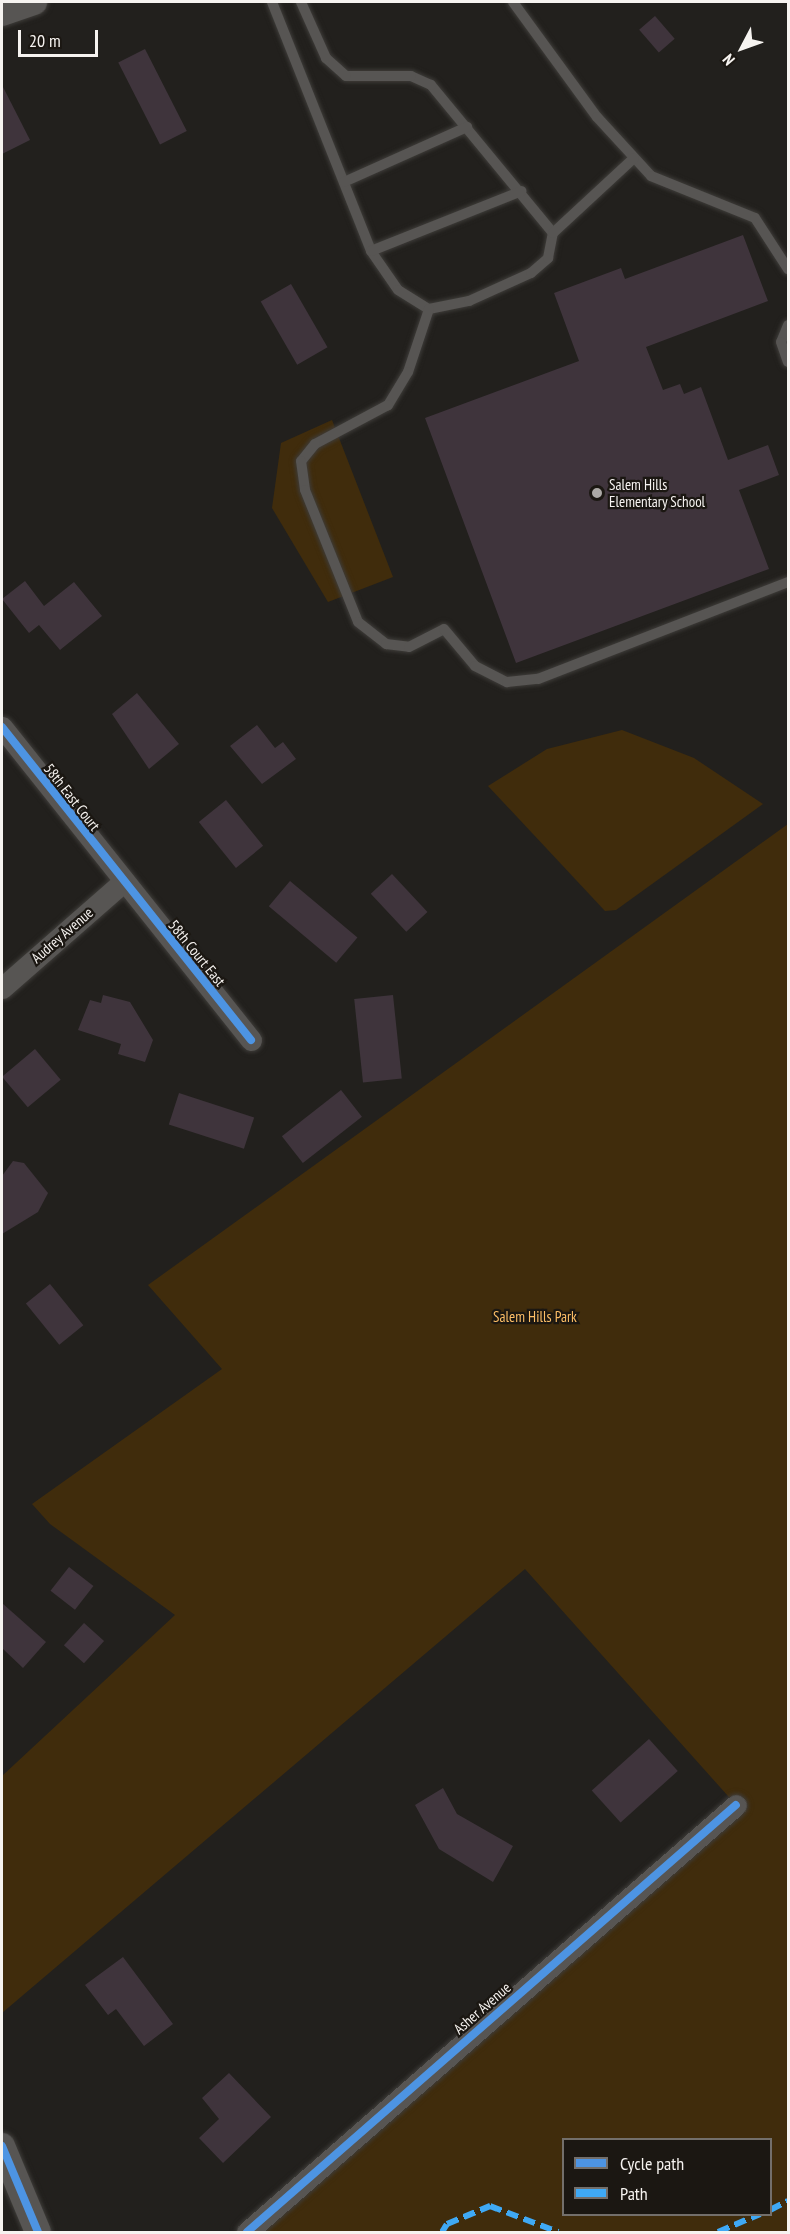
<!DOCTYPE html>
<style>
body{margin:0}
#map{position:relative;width:790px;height:2234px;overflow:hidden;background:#22201d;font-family:"PT Sans Narrow",sans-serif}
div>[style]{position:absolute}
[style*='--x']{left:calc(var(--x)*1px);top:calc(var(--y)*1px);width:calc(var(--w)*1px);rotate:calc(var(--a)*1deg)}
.green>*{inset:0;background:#402c0c}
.building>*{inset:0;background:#3f343c;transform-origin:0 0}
.roads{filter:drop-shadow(0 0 2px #3e3c39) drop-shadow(0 0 2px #3e3c39)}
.service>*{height:10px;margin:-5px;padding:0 5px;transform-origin:5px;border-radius:5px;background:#575553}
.minor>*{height:21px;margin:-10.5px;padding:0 10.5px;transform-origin:10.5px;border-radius:10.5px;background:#575553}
.tertiary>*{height:26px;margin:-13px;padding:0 13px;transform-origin:13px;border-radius:13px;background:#575553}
.quiet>*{height:6px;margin-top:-3px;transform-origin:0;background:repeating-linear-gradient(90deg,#3fa9f5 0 12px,transparent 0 18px)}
.cycleway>*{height:8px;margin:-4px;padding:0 4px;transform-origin:4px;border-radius:4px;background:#4d94e3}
.dots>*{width:16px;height:16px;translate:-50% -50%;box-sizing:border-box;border:3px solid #1b1712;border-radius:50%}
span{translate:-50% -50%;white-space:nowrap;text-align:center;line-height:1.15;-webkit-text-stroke:4.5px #1b1712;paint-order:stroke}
.poi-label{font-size:15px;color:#f6f3f0}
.left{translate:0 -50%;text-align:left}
.street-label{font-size:15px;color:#f6f3f0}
.park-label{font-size:15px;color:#fdbe66}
.frame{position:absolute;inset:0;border:3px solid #f6f3f0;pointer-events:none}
.legend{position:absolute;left:562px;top:2138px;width:210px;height:78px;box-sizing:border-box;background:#1b1712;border:2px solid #736f6b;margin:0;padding:8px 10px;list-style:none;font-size:18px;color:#f6f3f0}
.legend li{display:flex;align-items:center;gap:12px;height:30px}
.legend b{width:30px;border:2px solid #736f6b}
.north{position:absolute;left:712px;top:18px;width:60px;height:60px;-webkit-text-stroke:4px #1b1712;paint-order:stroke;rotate:229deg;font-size:16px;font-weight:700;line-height:24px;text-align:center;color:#f6f3f0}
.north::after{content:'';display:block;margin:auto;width:21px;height:27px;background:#f6f3f0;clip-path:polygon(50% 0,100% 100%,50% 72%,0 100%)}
.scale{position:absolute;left:18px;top:30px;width:80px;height:27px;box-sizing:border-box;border:3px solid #f6f3f0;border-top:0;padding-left:8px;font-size:18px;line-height:21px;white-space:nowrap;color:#f6f3f0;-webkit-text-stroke:4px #1b1712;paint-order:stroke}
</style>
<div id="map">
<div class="green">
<div style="clip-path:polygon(332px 420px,393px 577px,328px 602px,272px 508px,281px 443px)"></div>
<div style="clip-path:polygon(622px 730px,694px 758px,763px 804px,616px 910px,605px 911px,488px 786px,547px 749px)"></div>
<div style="clip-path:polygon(evenodd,788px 824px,788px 2232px,247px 2232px,736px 1805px,525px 1569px,2px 2013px,2px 1776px,175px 1615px,50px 1524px,32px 1504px,222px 1369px,148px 1285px,788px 824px,564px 2140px,770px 2140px,770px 2214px,564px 2214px,564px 2140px)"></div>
</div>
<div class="building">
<div style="left:655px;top:16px;width:30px;height:21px;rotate:49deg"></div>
<div style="left:145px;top:49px;width:92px;height:30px;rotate:63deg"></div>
<div style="clip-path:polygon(2px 85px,30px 140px,2px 154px)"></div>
<div style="clip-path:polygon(743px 235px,768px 301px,646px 347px,663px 390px,680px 384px,684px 394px,701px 387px,728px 460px,768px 445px,779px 475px,739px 490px,769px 569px,516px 663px,425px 418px,579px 361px,554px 293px,621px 268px,625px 279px)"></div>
<div style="left:291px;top:284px;width:73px;height:35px;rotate:60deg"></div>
<div style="clip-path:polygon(25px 581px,44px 606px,74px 582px,102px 616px,60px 650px,39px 625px,29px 633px,2px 599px)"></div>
<div style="clip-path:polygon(137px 693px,179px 744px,149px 769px,112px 714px)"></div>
<div style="clip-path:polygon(257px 725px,275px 748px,283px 742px,296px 759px,262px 784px,230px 746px)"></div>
<div style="left:226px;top:800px;width:59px;height:35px;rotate:51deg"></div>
<div style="left:392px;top:874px;width:52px;height:29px;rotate:47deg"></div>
<div style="left:290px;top:881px;width:88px;height:33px;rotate:40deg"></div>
<div style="clip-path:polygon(103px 995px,130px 1002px,153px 1040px,145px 1062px,118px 1054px,121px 1044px,78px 1030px,90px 1000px,101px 1003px)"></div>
<div style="left:393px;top:995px;width:84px;height:39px;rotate:84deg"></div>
<div style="left:35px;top:1049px;width:40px;height:43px;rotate:50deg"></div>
<div style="left:341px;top:1090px;width:34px;height:75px;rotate:52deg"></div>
<div style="left:179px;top:1093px;width:79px;height:33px;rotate:18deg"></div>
<div style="clip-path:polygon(13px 1161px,24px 1163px,48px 1193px,38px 1212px,2px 1234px,2px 1176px)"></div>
<div style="left:50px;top:1284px;width:53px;height:31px;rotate:51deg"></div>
<div style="left:69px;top:1567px;width:31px;height:30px;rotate:38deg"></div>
<div style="clip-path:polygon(2px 1603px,46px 1642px,23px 1668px,2px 1648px)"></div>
<div style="left:84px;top:1623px;width:27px;height:30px;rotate:42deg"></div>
<div style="left:649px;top:1739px;width:43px;height:77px;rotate:48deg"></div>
<div style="clip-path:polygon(443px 1788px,457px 1814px,513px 1846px,493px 1882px,439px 1849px,415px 1805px)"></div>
<div style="clip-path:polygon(123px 1957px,173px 2024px,144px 2046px,116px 2009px,108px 2015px,85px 1985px)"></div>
<div style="clip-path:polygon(229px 2073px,271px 2117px,223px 2163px,199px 2138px,219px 2119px,202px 2098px)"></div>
</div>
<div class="roads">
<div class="service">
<div style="--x:272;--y:2;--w:268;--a:68.3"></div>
<div style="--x:371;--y:251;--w:47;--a:55.3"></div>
<div style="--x:398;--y:290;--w:36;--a:32"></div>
<div style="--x:429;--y:309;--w:41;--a:-11.3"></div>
<div style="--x:469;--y:301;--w:68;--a:-24.3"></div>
<div style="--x:531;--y:273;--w:23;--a:-41"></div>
<div style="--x:548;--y:258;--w:25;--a:-79"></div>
<div style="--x:553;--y:233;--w:192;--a:-129.5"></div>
<div style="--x:431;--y:85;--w:22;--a:-156"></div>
<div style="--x:411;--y:76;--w:65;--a:180"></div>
<div style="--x:346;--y:76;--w:27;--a:-138"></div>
<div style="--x:326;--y:58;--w:61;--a:-114.1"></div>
<div style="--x:513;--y:2;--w:142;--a:53.9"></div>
<div style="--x:597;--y:117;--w:80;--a:47.5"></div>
<div style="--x:651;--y:176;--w:112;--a:22"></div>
<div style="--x:755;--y:218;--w:61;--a:57.1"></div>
<div style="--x:344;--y:182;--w:135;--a:-24.1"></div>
<div style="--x:553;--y:233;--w:110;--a:-42.8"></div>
<div style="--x:371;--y:251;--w:162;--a:-21.7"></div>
<div style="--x:429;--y:309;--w:66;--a:108.4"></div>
<div style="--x:408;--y:372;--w:39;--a:121"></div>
<div style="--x:388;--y:405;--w:83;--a:151.9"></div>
<div style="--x:315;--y:444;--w:22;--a:129"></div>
<div style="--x:301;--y:461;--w:29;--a:82"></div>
<div style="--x:305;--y:490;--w:142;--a:68.1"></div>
<div style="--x:358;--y:622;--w:36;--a:38"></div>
<div style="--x:386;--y:644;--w:23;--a:7"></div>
<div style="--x:409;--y:647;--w:39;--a:-27"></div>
<div style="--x:444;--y:629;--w:48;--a:50"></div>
<div style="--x:475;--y:666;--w:36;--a:27"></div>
<div style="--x:507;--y:682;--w:31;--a:-6"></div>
<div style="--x:538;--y:679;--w:268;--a:-21.2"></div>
<div style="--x:788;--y:325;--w:18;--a:112"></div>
<div style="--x:781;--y:342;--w:21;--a:71"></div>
</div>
<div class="minor">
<div style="--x:2;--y:727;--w:400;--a:51.5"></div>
<div style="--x:2;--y:988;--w:159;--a:-41.2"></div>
<div style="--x:247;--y:2232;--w:649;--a:-41.13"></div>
</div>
<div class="tertiary">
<div style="--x:2;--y:13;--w:34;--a:-19"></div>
<div style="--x:2;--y:2146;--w:93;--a:67.3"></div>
</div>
</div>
<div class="quiet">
<div style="--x:770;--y:2210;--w:20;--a:-27"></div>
<div style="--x:442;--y:2232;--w:9;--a:-58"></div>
<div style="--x:447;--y:2224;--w:47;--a:-22.7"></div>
<div style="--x:490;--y:2206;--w:73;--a:20.9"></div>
<div style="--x:718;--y:2232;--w:46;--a:-23.2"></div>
</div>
<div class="cycleway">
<div style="--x:2;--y:727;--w:400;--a:51.5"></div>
<div style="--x:2;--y:2146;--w:93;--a:67.3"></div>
<div style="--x:247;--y:2232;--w:649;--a:-41.13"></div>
</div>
<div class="dots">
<div style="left:597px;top:493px;background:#aca9a6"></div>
</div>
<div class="poi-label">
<span class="left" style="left:609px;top:493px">Salem Hills<br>Elementary School</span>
</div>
<div class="street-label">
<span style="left:72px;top:797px;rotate:52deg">58th East Court</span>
<span style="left:62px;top:935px;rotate:-41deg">Audrey Avenue</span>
<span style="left:197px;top:953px;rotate:51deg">58th Court East</span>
<span style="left:482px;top:2008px;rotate:-41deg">Asher Avenue</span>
</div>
<div class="park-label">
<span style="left:535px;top:1317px">Salem Hills Park</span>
</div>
<div class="frame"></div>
<ul class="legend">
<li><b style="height:8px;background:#4d94e3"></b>Cycle path</li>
<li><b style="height:8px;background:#3fa9f5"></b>Path</li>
</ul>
<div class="north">N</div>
<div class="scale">20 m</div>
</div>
